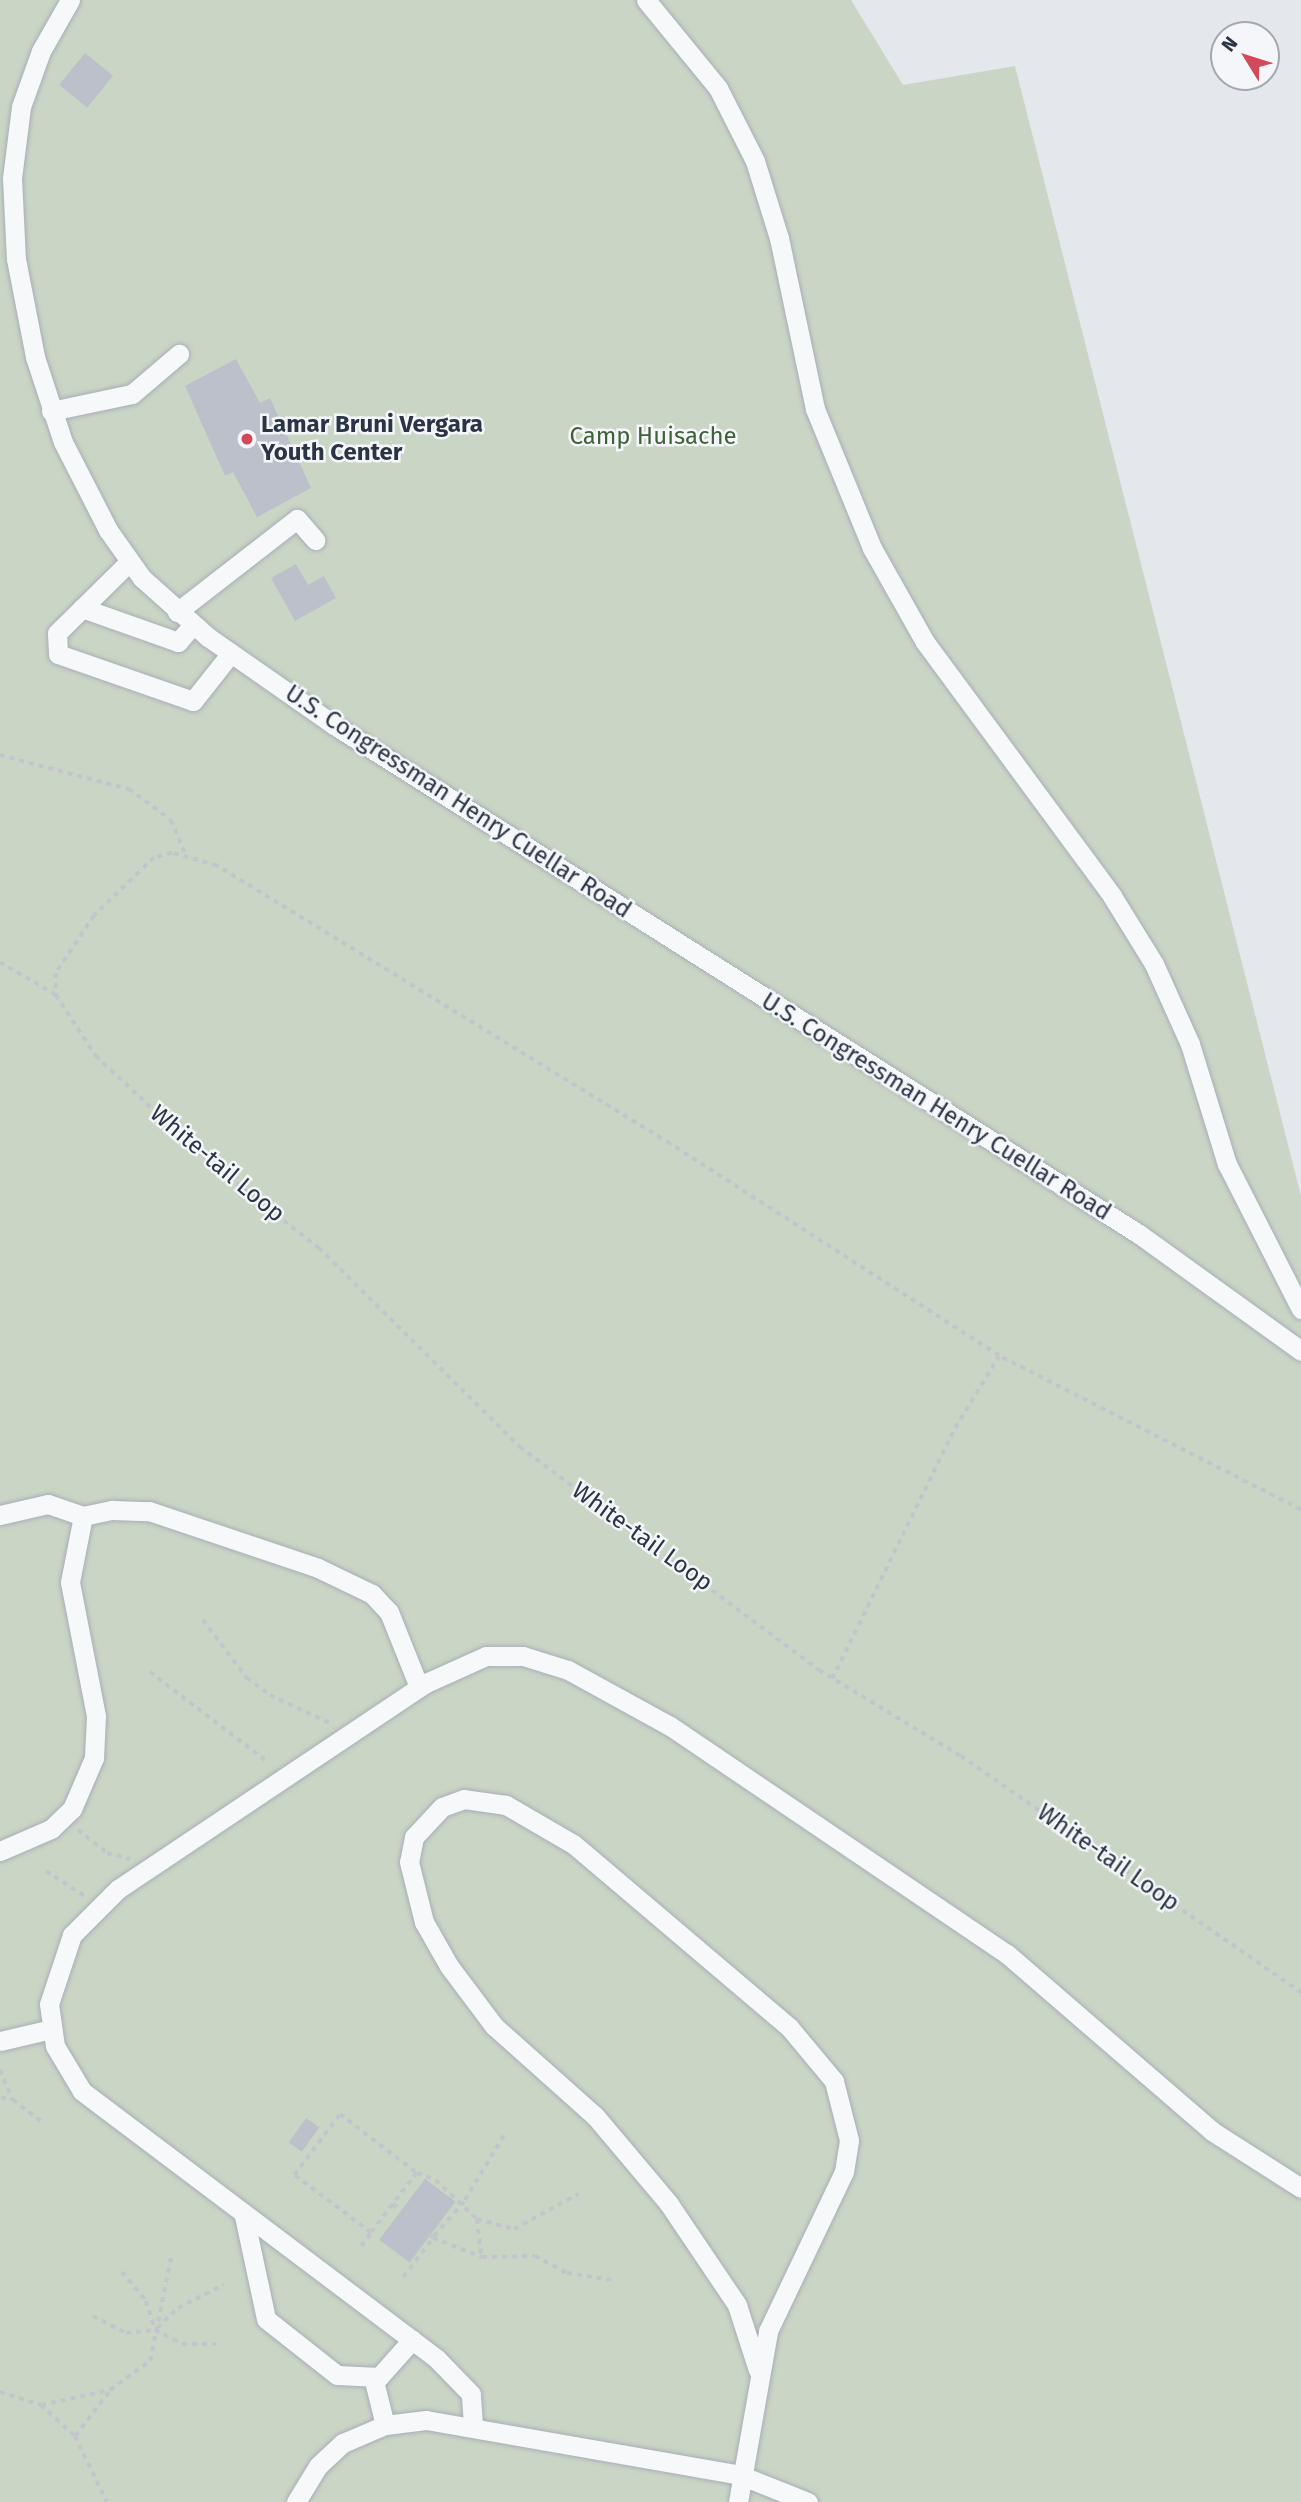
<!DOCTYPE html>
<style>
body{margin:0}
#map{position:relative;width:1301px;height:2502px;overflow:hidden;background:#e4e7ec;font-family:"Fira Sans",sans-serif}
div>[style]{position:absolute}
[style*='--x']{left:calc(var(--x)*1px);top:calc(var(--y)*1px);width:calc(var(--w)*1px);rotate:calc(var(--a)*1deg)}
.green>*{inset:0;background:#c9d6c5}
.building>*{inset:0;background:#bbc0ca;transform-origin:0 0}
.path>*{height:3.5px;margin-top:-1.75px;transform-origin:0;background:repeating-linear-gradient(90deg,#c2c5cb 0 5px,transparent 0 10px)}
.roads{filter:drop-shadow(0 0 2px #a9aeb7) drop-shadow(0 0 2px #a9aeb7)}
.minor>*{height:19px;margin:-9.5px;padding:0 9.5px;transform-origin:9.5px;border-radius:9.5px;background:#f7f8fa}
.dots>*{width:19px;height:19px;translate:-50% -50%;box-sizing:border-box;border:4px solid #f4f6f9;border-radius:50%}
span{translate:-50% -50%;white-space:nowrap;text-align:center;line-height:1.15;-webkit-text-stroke:5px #f4f6f9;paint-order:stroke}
.poi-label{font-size:24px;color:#2b3445;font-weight:700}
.left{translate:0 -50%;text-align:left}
.park-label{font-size:24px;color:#3f6138}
.street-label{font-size:24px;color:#2b3445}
.north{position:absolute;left:1210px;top:21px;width:70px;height:70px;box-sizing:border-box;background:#f4f6f9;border:2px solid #a4a8b1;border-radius:50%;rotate:308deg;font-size:19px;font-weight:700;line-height:28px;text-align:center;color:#2b3445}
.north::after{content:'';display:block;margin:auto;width:24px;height:32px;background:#d1495b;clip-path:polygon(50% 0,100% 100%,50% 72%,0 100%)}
</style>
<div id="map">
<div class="green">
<div style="clip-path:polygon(0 0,851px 0,903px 85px,1015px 66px,1301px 1196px,1301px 2502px,0 2502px)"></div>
</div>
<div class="building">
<div style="left:85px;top:53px;width:36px;height:41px;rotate:39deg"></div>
<div style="clip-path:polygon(236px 359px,260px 403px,270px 398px,311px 488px,257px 517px,233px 472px,225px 476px,185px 386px)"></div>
<div style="clip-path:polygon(296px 564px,308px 585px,324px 576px,336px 598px,295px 621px,271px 578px)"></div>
<div style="left:306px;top:2118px;width:16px;height:30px;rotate:35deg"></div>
<div style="left:425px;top:2179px;width:38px;height:76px;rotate:37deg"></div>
</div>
<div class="path">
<div style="--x:0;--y:755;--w:133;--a:14.8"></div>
<div style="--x:129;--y:789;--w:52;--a:36.4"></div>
<div style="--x:171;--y:820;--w:38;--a:67"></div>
<div style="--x:0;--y:962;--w:65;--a:30.5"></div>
<div style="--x:1301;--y:1510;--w:339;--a:-153"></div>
<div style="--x:999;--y:1356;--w:391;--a:-147.2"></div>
<div style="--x:670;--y:1144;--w:532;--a:-148.46"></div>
<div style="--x:217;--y:866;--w:47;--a:-163.9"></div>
<div style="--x:172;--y:853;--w:19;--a:164"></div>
<div style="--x:154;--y:858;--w:83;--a:136"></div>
<div style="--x:94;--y:916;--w:69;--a:123.7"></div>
<div style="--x:56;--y:973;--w:22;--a:90"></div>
<div style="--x:56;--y:995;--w:73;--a:56.7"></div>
<div style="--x:96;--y:1056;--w:160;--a:43"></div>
<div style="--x:213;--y:1165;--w:135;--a:38.1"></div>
<div style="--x:319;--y:1248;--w:283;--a:44.7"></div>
<div style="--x:520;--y:1447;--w:373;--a:36.7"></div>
<div style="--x:819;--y:1670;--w:166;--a:31.2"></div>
<div style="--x:961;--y:1756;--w:414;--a:34.8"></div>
<div style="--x:203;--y:1620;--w:73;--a:52.8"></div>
<div style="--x:247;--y:1678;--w:29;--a:36"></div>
<div style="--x:270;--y:1695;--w:66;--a:25"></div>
<div style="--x:150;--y:1672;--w:150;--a:37.4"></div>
<div style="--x:832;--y:1679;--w:280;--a:-63.9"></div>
<div style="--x:955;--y:1428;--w:84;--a:-58.6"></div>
<div style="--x:78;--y:1830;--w:37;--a:38"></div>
<div style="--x:107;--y:1853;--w:24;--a:15"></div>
<div style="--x:46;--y:1871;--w:46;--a:32.7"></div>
<div style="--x:0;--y:2070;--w:33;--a:67"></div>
<div style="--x:13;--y:2100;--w:38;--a:37"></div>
<div style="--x:1;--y:2099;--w:9;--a:-18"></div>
<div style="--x:504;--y:2136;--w:77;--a:121.2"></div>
<div style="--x:464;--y:2202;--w:48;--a:130.7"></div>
<div style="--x:433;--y:2238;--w:53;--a:21.2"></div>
<div style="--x:482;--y:2257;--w:53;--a:-1.1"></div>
<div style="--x:535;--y:2256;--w:36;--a:28"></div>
<div style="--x:567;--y:2273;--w:47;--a:8.7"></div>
<div style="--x:417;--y:2173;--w:76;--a:127.5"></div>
<div style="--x:371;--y:2233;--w:96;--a:-143"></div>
<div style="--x:294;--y:2175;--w:76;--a:-53"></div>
<div style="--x:340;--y:2114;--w:97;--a:37.5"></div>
<div style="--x:417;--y:2173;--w:20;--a:20"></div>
<div style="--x:436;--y:2180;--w:57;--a:43.6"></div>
<div style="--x:477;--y:2219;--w:38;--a:15"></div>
<div style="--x:514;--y:2229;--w:73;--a:-28.7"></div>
<div style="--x:393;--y:2204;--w:10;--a:37"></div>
<div style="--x:477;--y:2219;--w:38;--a:83"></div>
<div style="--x:361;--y:2246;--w:16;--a:-52"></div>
<div style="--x:122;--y:2272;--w:38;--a:50"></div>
<div style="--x:146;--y:2301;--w:28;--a:72"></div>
<div style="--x:403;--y:2277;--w:49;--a:-52.4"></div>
<div style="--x:433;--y:2238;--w:5;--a:-143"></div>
<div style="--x:93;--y:2316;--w:37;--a:27"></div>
<div style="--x:126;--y:2333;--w:29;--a:-6"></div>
<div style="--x:155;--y:2330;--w:30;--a:27"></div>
<div style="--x:182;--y:2344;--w:34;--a:0"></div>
<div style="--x:157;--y:2328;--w:29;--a:-44"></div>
<div style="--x:178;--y:2308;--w:51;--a:-27.1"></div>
<div style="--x:0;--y:2392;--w:43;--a:17.6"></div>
<div style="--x:41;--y:2405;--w:46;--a:42.4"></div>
<div style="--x:75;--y:2436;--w:73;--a:64.1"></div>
<div style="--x:41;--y:2405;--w:71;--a:-12.3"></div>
<div style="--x:110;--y:2390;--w:49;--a:-35.9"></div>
<div style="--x:150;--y:2361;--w:106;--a:-78.6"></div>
<div style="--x:75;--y:2436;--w:56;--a:-52.3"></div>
</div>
<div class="roads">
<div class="minor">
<div style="--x:70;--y:0;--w:59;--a:119.6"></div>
<div style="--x:41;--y:51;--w:59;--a:109.7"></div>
<div style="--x:21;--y:107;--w:72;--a:97.2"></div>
<div style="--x:12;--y:178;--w:81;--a:87.2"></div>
<div style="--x:16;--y:259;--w:100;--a:79"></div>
<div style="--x:35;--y:357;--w:89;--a:71.8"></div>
<div style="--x:63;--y:442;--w:99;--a:62.9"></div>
<div style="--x:108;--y:530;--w:59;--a:54.7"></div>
<div style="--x:142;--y:578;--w:89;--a:41.8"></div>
<div style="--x:208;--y:637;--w:154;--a:34.9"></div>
<div style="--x:334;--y:725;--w:952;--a:32.31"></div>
<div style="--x:1139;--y:1234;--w:200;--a:35.8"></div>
<div style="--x:646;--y:0;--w:114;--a:50.7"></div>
<div style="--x:718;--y:88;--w:82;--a:63.1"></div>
<div style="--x:755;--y:161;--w:81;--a:72.7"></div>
<div style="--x:779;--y:238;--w:175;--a:78.1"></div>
<div style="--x:815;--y:409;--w:150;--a:67.7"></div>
<div style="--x:872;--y:548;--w:108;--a:60.6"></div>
<div style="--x:925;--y:642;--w:315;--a:53.6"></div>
<div style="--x:1112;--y:896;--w:80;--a:58.3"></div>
<div style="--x:1154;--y:964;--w:88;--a:65.8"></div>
<div style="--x:1190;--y:1044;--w:126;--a:72.9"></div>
<div style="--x:1227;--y:1164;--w:163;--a:63"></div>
<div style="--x:51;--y:411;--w:83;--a:-11.9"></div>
<div style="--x:132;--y:394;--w:62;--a:-40.4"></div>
<div style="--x:129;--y:562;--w:101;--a:135.4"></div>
<div style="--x:57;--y:633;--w:21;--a:87"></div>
<div style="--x:58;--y:654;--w:143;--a:19.2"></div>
<div style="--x:193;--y:701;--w:61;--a:-51.6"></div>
<div style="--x:82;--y:608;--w:102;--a:19.5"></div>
<div style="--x:178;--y:642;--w:23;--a:-49"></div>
<div style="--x:177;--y:612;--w:152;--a:-37.8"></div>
<div style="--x:297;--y:519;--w:28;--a:49"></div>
<div style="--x:0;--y:1515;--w:49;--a:-12.9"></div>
<div style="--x:48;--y:1504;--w:37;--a:19"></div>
<div style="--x:83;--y:1516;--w:30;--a:-12"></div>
<div style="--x:112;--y:1510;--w:37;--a:2"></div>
<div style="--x:149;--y:1511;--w:178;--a:18.6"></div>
<div style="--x:318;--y:1568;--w:60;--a:25.7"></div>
<div style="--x:372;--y:1594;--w:25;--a:47"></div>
<div style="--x:389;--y:1612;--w:81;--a:68.2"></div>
<div style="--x:0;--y:1851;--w:56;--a:-23.3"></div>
<div style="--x:51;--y:1829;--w:29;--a:-44"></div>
<div style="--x:72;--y:1809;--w:56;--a:-66.7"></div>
<div style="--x:94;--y:1758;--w:42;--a:-87.3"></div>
<div style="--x:96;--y:1716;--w:136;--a:-101"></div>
<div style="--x:70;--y:1582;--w:67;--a:-78.9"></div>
<div style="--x:0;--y:2041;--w:52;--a:-13.2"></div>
<div style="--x:244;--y:2216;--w:105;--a:77.9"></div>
<div style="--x:266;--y:2319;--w:90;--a:38.3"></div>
<div style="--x:337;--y:2375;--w:42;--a:2.7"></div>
<div style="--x:379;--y:2377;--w:50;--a:-48.3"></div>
<div style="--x:373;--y:2377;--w:49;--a:76"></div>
<div style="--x:473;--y:2425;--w:31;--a:-94"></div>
<div style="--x:471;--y:2394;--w:50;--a:-134.2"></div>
<div style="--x:436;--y:2358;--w:443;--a:-143"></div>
<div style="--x:82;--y:2091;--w:52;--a:-121"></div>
<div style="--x:55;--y:2046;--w:42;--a:-98.1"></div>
<div style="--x:49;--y:2004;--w:73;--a:-71.6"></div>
<div style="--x:72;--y:1935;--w:65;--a:-45"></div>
<div style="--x:118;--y:1889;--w:371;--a:-33.8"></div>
<div style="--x:426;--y:1683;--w:66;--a:-24.2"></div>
<div style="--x:486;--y:1656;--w:37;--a:0"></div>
<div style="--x:523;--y:1656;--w:47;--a:17.3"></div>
<div style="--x:568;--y:1670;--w:116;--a:28.8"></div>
<div style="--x:670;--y:1726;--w:407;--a:34.1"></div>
<div style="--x:1007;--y:1954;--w:271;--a:40.8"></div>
<div style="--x:1212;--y:2131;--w:106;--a:32.6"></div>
<div style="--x:296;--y:2502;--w:42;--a:-58.6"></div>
<div style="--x:318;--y:2466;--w:34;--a:-43"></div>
<div style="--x:343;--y:2443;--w:46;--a:-23.2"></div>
<div style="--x:385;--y:2425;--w:41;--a:-7"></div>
<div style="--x:426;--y:2420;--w:319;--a:9.9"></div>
<div style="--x:740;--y:2475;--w:73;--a:21.7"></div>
<div style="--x:738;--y:2502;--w:174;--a:-80"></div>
<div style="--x:768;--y:2331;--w:176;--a:-64.5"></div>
<div style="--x:844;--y:2172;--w:32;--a:-81"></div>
<div style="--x:849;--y:2140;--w:61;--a:-104.3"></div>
<div style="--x:834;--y:2081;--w:70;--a:-129.8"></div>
<div style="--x:789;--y:2027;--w:283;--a:-139.7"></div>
<div style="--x:573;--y:1844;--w:78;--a:-149.8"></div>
<div style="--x:506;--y:1805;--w:42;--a:-171.9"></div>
<div style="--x:464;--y:1799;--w:23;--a:160"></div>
<div style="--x:442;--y:1807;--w:41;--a:133"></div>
<div style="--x:414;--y:1837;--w:25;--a:101"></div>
<div style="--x:409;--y:1862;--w:62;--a:76"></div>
<div style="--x:424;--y:1922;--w:51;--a:60.4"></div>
<div style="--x:449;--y:1966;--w:75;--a:53.1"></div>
<div style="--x:494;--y:2026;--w:135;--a:41.7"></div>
<div style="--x:595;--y:2116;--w:115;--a:49.9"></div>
<div style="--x:669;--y:2204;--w:122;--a:56"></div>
<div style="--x:737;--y:2305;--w:68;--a:72.1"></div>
</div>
</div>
<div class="dots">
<div style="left:247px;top:439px;background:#d1495b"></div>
</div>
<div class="poi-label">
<span class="left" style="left:261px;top:439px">Lamar Bruni Vergara<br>Youth Center</span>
</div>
<div class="park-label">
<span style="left:653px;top:437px">Camp Huisache</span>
</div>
<div class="street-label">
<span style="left:458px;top:802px;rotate:33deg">U.S. Congressman Henry Cuellar Road</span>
<span style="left:936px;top:1107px;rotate:32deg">U.S. Congressman Henry Cuellar Road</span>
<span style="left:217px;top:1164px;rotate:40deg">White-tail Loop</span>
<span style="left:642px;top:1537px;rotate:36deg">White-tail Loop</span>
<span style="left:1108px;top:1858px;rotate:35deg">White-tail Loop</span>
</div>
<div class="north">N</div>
</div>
